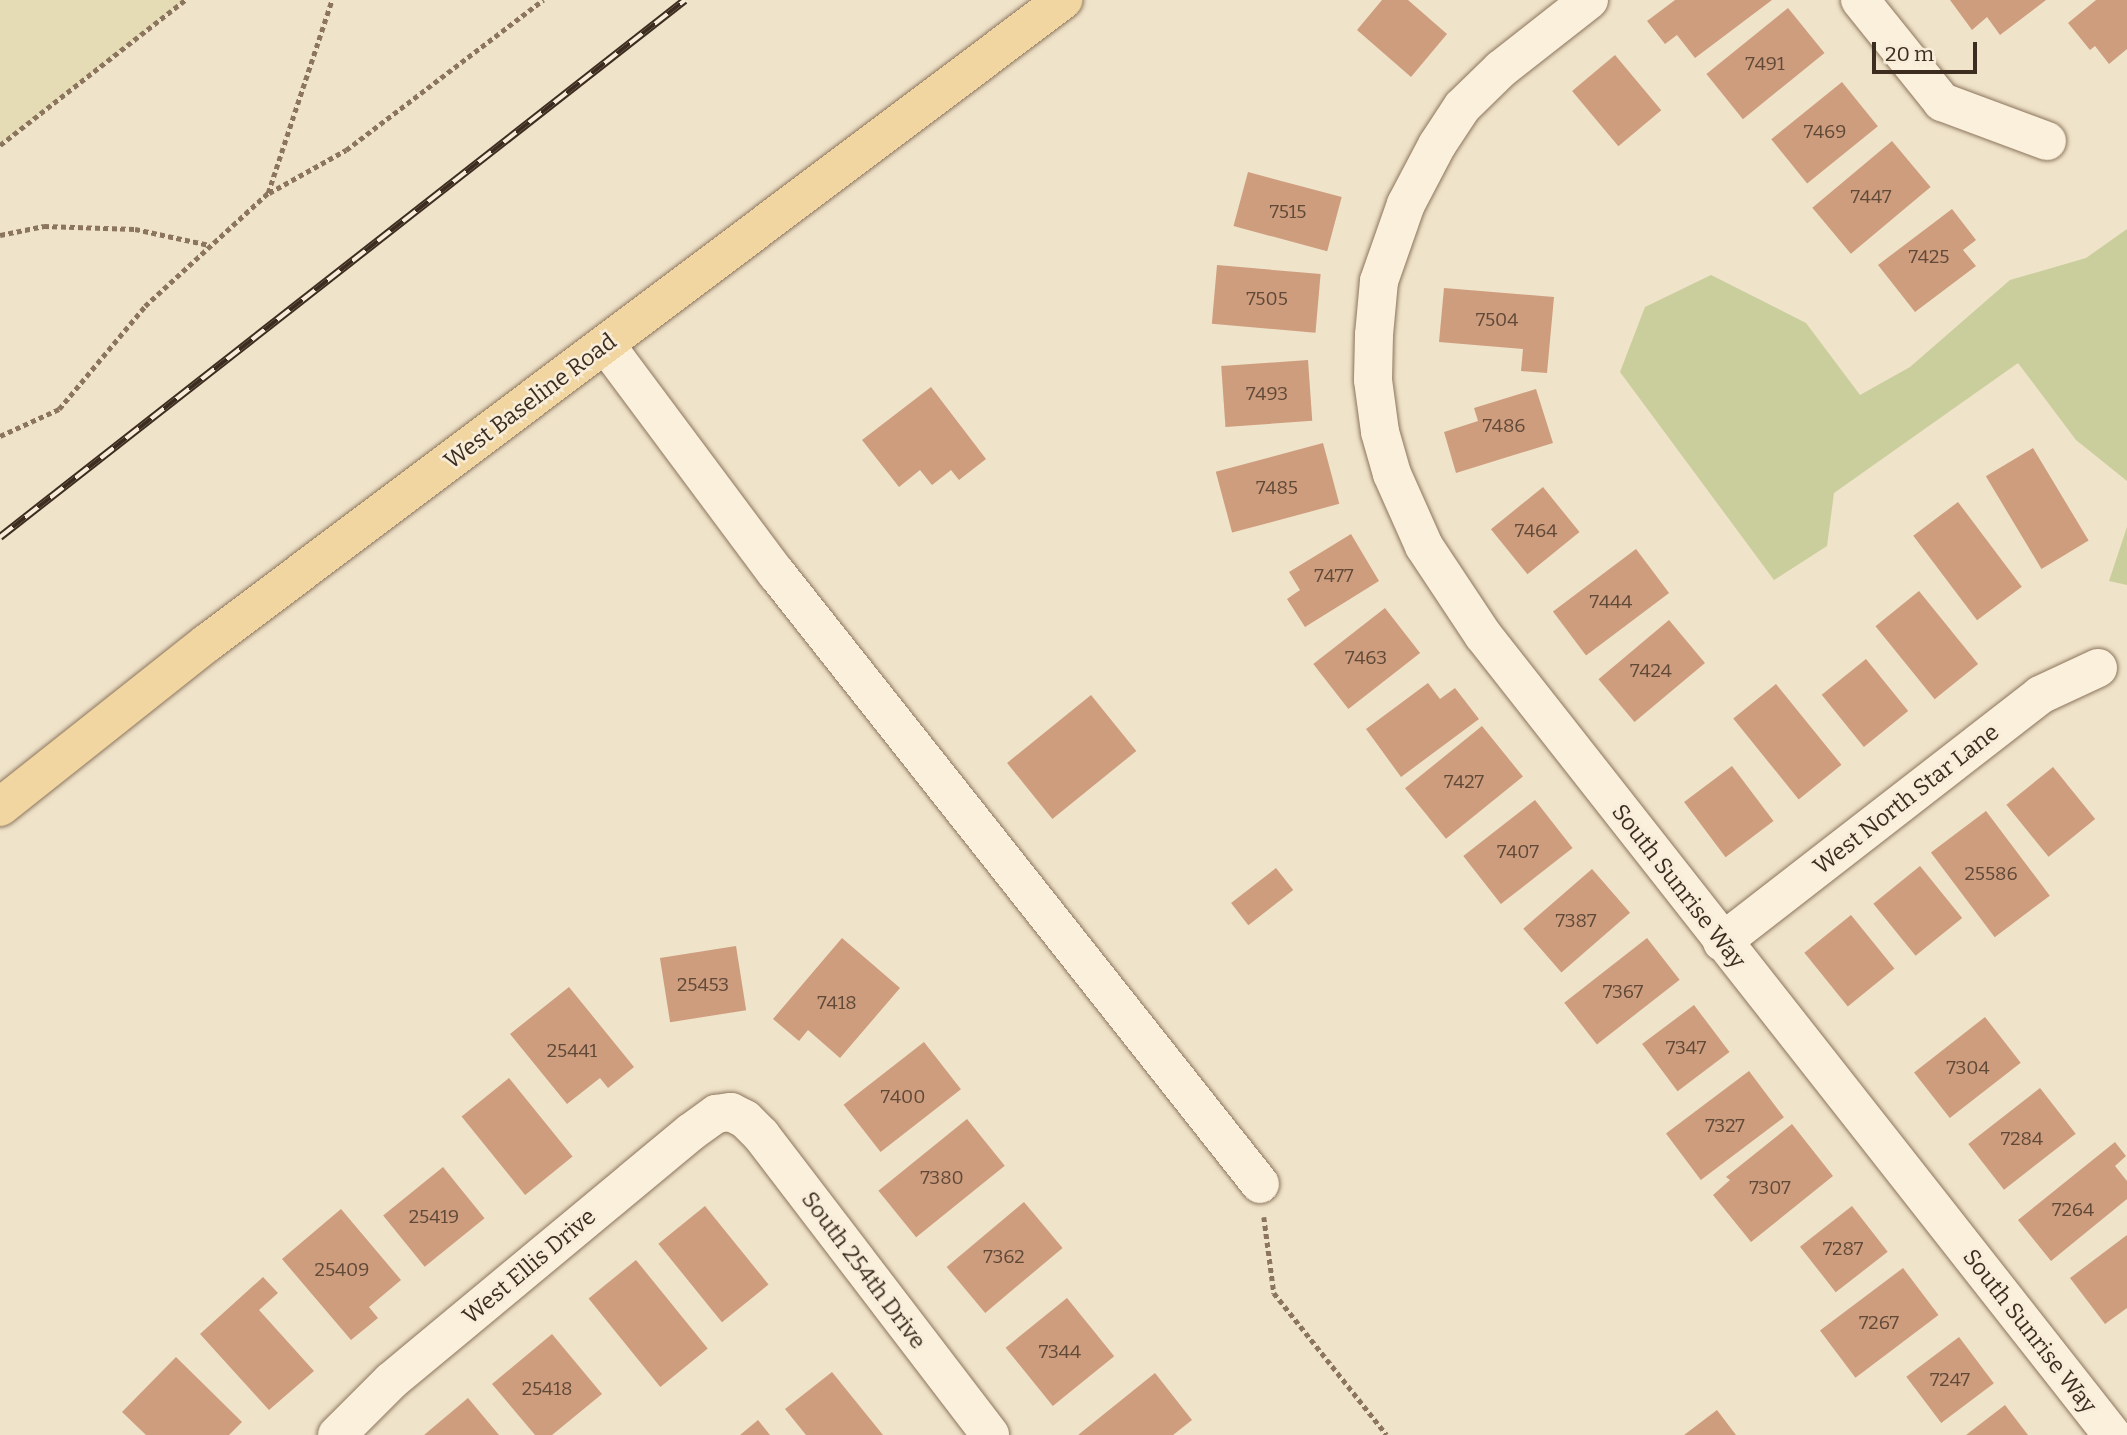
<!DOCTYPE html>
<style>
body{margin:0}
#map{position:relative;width:2127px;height:1435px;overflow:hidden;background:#efe3c9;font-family:Bitter,serif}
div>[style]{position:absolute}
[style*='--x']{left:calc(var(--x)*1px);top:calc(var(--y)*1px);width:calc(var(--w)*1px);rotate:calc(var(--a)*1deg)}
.farmland>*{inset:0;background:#e5dcb6}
.green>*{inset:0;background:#cace9c}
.building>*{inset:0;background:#ce9d7e;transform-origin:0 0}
.path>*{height:4.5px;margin-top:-2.25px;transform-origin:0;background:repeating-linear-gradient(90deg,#8c755d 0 5px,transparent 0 8.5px)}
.roads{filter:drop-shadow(0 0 2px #8c755d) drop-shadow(0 0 2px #8c755d)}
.minor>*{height:38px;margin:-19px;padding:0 19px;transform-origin:19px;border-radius:19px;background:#faf0dc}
.major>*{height:38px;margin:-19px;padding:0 19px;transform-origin:19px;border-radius:19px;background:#f2d6a1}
.rail>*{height:8px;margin-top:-4px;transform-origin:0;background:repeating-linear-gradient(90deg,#f7edd8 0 16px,#3d2d20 0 32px);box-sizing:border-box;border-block:2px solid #3d2d20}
span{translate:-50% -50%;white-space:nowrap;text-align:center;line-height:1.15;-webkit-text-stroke:5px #f7edd8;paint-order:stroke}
.number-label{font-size:19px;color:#614938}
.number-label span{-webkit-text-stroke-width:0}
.street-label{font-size:23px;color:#3d2d20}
.scale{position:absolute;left:1872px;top:42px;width:105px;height:32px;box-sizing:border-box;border:4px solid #3d2d20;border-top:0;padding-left:9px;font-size:21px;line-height:24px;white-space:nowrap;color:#3d2d20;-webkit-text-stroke:5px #f7edd8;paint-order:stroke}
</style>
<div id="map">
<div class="farmland">
<div style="clip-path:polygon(0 0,185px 0,0 145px)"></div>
</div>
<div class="green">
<div style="clip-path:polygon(2127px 229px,2127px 481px,2076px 440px,2018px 363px,1834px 493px,1827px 546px,1774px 580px,1620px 372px,1645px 307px,1711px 275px,1806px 323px,1860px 395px,1910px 367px,2010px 280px,2086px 258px)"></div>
<div style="clip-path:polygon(2127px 527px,2127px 585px,2109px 581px)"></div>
</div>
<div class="building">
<div style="clip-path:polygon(1382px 0,1408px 0,1447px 34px,1411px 77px,1357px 30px)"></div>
<div style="clip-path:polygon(1675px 0,1772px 0,1695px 58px,1677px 35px,1665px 44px,1647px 21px)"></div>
<div style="clip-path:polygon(1950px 0,2046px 0,2000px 35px,1987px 17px,1972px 30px)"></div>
<div style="clip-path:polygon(2096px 0,2127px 0,2127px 49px,2109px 64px,2095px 46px,2090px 50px,2068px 23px)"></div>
<div style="left:1788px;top:8px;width:58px;height:105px;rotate:51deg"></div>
<div style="left:1615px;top:55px;width:72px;height:56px;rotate:50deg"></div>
<div style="left:1842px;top:82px;width:57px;height:91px;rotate:51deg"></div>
<div style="left:1892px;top:141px;width:60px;height:104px;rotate:50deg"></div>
<div style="left:1248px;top:172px;width:97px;height:56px;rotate:15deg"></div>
<div style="clip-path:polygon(1952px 209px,1976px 240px,1963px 250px,1976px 266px,1915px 312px,1878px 265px)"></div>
<div style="left:1217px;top:265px;width:104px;height:59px;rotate:5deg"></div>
<div style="clip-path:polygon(1444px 288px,1554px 297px,1547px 373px,1521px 371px,1523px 349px,1439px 342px)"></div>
<div style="left:1308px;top:360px;width:61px;height:87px;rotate:86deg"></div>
<div style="clip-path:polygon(931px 387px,986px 459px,959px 480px,951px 470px,932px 485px,920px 470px,899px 487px,862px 440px)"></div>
<div style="clip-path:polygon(1536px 389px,1553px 443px,1456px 473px,1444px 432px,1478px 421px,1474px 408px)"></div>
<div style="left:1323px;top:443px;width:63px;height:111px;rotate:75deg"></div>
<div style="left:2033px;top:448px;width:108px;height:55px;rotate:59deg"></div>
<div style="left:1543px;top:487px;width:58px;height:67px;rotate:51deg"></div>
<div style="left:1958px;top:502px;width:106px;height:56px;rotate:53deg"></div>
<div style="clip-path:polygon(1351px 534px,1379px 581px,1305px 627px,1287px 599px,1300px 590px,1289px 572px)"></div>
<div style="left:1636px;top:549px;width:55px;height:104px;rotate:53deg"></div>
<div style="left:1919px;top:591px;width:94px;height:56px;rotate:51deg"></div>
<div style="left:1385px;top:608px;width:57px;height:91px;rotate:52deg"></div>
<div style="left:1669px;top:620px;width:56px;height:92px;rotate:50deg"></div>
<div style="left:1866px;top:659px;width:67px;height:57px;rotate:51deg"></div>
<div style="clip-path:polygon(1428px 683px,1440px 699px,1455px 688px,1479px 719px,1401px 777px,1366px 729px)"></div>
<div style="left:1776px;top:684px;width:104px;height:55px;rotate:51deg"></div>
<div style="left:1091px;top:695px;width:72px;height:108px;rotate:51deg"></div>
<div style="left:1482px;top:726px;width:65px;height:99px;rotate:51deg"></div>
<div style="left:1732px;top:766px;width:69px;height:60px;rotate:53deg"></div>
<div style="left:2053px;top:767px;width:67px;height:60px;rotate:51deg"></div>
<div style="left:1535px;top:800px;width:61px;height:91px;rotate:52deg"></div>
<div style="left:1986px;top:811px;width:106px;height:69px;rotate:53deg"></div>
<div style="left:1920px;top:866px;width:67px;height:60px;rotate:51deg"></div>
<div style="left:1276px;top:868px;width:28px;height:57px;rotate:52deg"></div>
<div style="left:1592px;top:869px;width:58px;height:91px;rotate:49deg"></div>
<div style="left:1851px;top:915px;width:69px;height:60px;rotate:51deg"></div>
<div style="clip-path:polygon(842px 938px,900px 988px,840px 1058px,808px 1030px,799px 1041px,773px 1019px)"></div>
<div style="left:1647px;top:938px;width:53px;height:105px;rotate:52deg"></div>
<div style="left:736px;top:946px;width:65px;height:77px;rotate:81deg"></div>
<div style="clip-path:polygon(569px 987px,634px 1067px,608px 1088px,600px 1078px,567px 1104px,510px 1034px)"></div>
<div style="left:1694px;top:1005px;width:59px;height:65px;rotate:53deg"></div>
<div style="left:1985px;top:1017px;width:58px;height:90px;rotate:52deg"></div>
<div style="left:924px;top:1042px;width:60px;height:102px;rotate:52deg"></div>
<div style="left:1749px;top:1071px;width:58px;height:104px;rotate:53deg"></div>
<div style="left:509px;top:1078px;width:101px;height:61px;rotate:51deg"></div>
<div style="left:2040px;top:1088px;width:58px;height:91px;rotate:52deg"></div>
<div style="left:967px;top:1119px;width:60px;height:114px;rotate:51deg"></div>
<div style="clip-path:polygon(1792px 1124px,1833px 1176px,1751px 1242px,1713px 1195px,1730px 1180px,1726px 1177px)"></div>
<div style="clip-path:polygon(2115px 1142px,2126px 1156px,2115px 1166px,2127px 1181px,2127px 1199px,2051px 1261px,2018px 1220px)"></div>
<div style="left:443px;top:1167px;width:66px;height:77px;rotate:51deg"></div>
<div style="left:1024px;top:1202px;width:60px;height:101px;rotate:50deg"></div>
<div style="left:705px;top:1206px;width:101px;height:60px;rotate:51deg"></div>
<div style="left:1852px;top:1206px;width:58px;height:66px;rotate:52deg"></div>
<div style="clip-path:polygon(341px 1209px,401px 1280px,369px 1307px,378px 1318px,351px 1340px,282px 1259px)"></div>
<div style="clip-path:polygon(2127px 1235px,2127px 1308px,2105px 1324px,2070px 1278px)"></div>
<div style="left:636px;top:1260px;width:114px;height:61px;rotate:51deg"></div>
<div style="left:1903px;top:1268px;width:59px;height:104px;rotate:53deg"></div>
<div style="clip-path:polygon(263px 1277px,278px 1293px,259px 1310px,314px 1371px,269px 1410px,200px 1334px)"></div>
<div style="left:1067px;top:1298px;width:75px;height:79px;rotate:51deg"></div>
<div style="clip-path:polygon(552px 1334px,602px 1394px,552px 1435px,535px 1435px,492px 1384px)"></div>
<div style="left:1959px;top:1337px;width:58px;height:66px;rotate:53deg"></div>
<div style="clip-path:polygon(176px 1357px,242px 1422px,229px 1435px,146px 1435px,122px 1412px)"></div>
<div style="clip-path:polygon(832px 1372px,883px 1435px,806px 1435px,785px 1409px)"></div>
<div style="clip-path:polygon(1155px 1373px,1192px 1420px,1173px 1435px,1078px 1435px)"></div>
<div style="clip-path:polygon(468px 1398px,499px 1435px,424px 1435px)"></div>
<div style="clip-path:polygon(2005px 1405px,2028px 1435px,1966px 1435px)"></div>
<div style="clip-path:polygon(1717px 1410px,1736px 1435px,1684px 1435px)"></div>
<div style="clip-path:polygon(758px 1420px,770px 1435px,740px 1435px)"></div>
</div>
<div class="path">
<div style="--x:0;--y:145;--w:235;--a:-38.1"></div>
<div style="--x:269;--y:193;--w:88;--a:-29.2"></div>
<div style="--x:346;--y:150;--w:248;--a:-37.3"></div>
<div style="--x:0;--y:235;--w:45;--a:-11.6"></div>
<div style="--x:44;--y:226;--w:91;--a:1.9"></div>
<div style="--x:135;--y:229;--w:76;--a:12.2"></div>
<div style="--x:0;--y:436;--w:65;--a:-24.6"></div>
<div style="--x:59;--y:409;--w:134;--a:-50.1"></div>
<div style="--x:145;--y:306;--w:167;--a:-42.6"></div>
<div style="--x:268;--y:193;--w:203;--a:-71.7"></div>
<div style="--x:1264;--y:1217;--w:77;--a:82.5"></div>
<div style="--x:1274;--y:1293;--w:181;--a:51.5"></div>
</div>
<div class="roads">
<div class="minor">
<div style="--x:1589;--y:0;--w:112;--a:141.9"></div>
<div style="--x:1501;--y:69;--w:54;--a:135.7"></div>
<div style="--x:1462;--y:107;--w:45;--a:123.3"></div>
<div style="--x:1437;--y:145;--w:67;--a:117.7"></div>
<div style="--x:1406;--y:204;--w:82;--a:109.3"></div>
<div style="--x:1379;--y:281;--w:54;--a:95.3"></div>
<div style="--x:1374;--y:335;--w:45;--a:91.3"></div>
<div style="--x:1373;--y:380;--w:52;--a:82.3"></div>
<div style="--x:1380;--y:432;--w:44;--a:74.1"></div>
<div style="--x:1392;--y:474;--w:79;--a:66"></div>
<div style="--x:1424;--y:546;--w:107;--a:56.5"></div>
<div style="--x:1483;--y:635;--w:1018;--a:51.82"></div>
<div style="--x:1860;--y:0;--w:131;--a:51.2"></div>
<div style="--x:1942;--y:102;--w:112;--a:20.4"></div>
<div style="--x:606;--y:345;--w:286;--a:53.3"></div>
<div style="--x:777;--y:574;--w:778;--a:51.63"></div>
<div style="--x:1722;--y:942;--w:403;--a:-37.8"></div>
<div style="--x:2040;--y:695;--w:64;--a:-25"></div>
<div style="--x:337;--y:1435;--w:76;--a:-45"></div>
<div style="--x:391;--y:1381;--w:390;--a:-39.7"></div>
<div style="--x:691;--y:1132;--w:31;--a:-36"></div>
<div style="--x:716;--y:1114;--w:15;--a:-8"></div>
<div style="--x:731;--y:1112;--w:16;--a:27"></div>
<div style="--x:745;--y:1119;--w:23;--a:45"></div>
<div style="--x:761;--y:1135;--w:377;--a:52.6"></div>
</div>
<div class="major">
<div style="--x:0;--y:807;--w:264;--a:-38.4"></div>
<div style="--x:207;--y:643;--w:1071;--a:-36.91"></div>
</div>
</div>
<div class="rail">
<div style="--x:0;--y:537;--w:870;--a:-38.09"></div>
</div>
<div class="number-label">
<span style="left:1765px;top:64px">7491</span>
<span style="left:1825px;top:132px">7469</span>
<span style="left:1871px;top:197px">7447</span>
<span style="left:1288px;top:212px">7515</span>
<span style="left:1929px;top:257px">7425</span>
<span style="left:1267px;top:299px">7505</span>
<span style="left:1497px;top:320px">7504</span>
<span style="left:1267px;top:394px">7493</span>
<span style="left:1504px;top:426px">7486</span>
<span style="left:1277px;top:488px">7485</span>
<span style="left:1536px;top:531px">7464</span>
<span style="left:1334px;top:576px">7477</span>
<span style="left:1611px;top:602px">7444</span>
<span style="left:1366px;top:658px">7463</span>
<span style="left:1651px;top:671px">7424</span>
<span style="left:1464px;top:782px">7427</span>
<span style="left:1518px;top:852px">7407</span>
<span style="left:1991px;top:874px">25586</span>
<span style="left:1576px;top:921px">7387</span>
<span style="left:703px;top:985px">25453</span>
<span style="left:1623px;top:992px">7367</span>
<span style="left:837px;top:1003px">7418</span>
<span style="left:1686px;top:1048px">7347</span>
<span style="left:572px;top:1051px">25441</span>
<span style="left:1968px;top:1068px">7304</span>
<span style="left:903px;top:1097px">7400</span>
<span style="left:1725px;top:1126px">7327</span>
<span style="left:2022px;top:1139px">7284</span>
<span style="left:942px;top:1178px">7380</span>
<span style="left:1770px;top:1188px">7307</span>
<span style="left:2073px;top:1210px">7264</span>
<span style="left:434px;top:1217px">25419</span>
<span style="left:1843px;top:1249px">7287</span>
<span style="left:1004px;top:1257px">7362</span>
<span style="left:342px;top:1270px">25409</span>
<span style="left:1879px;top:1323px">7267</span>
<span style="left:1060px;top:1352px">7344</span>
<span style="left:1950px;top:1380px">7247</span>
<span style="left:547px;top:1389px">25418</span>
</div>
<div class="street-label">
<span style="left:530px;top:401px;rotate:-37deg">West Baseline Road</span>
<span style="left:1906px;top:799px;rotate:-38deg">West North Star Lane</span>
<span style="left:1679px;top:886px;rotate:52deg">South Sunrise Way</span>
<span style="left:529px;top:1266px;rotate:-40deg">West Ellis Drive</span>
<span style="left:864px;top:1270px;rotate:53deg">South 254th Drive</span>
<span style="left:2030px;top:1331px;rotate:52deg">South Sunrise Way</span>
</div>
<div class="scale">20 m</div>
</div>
